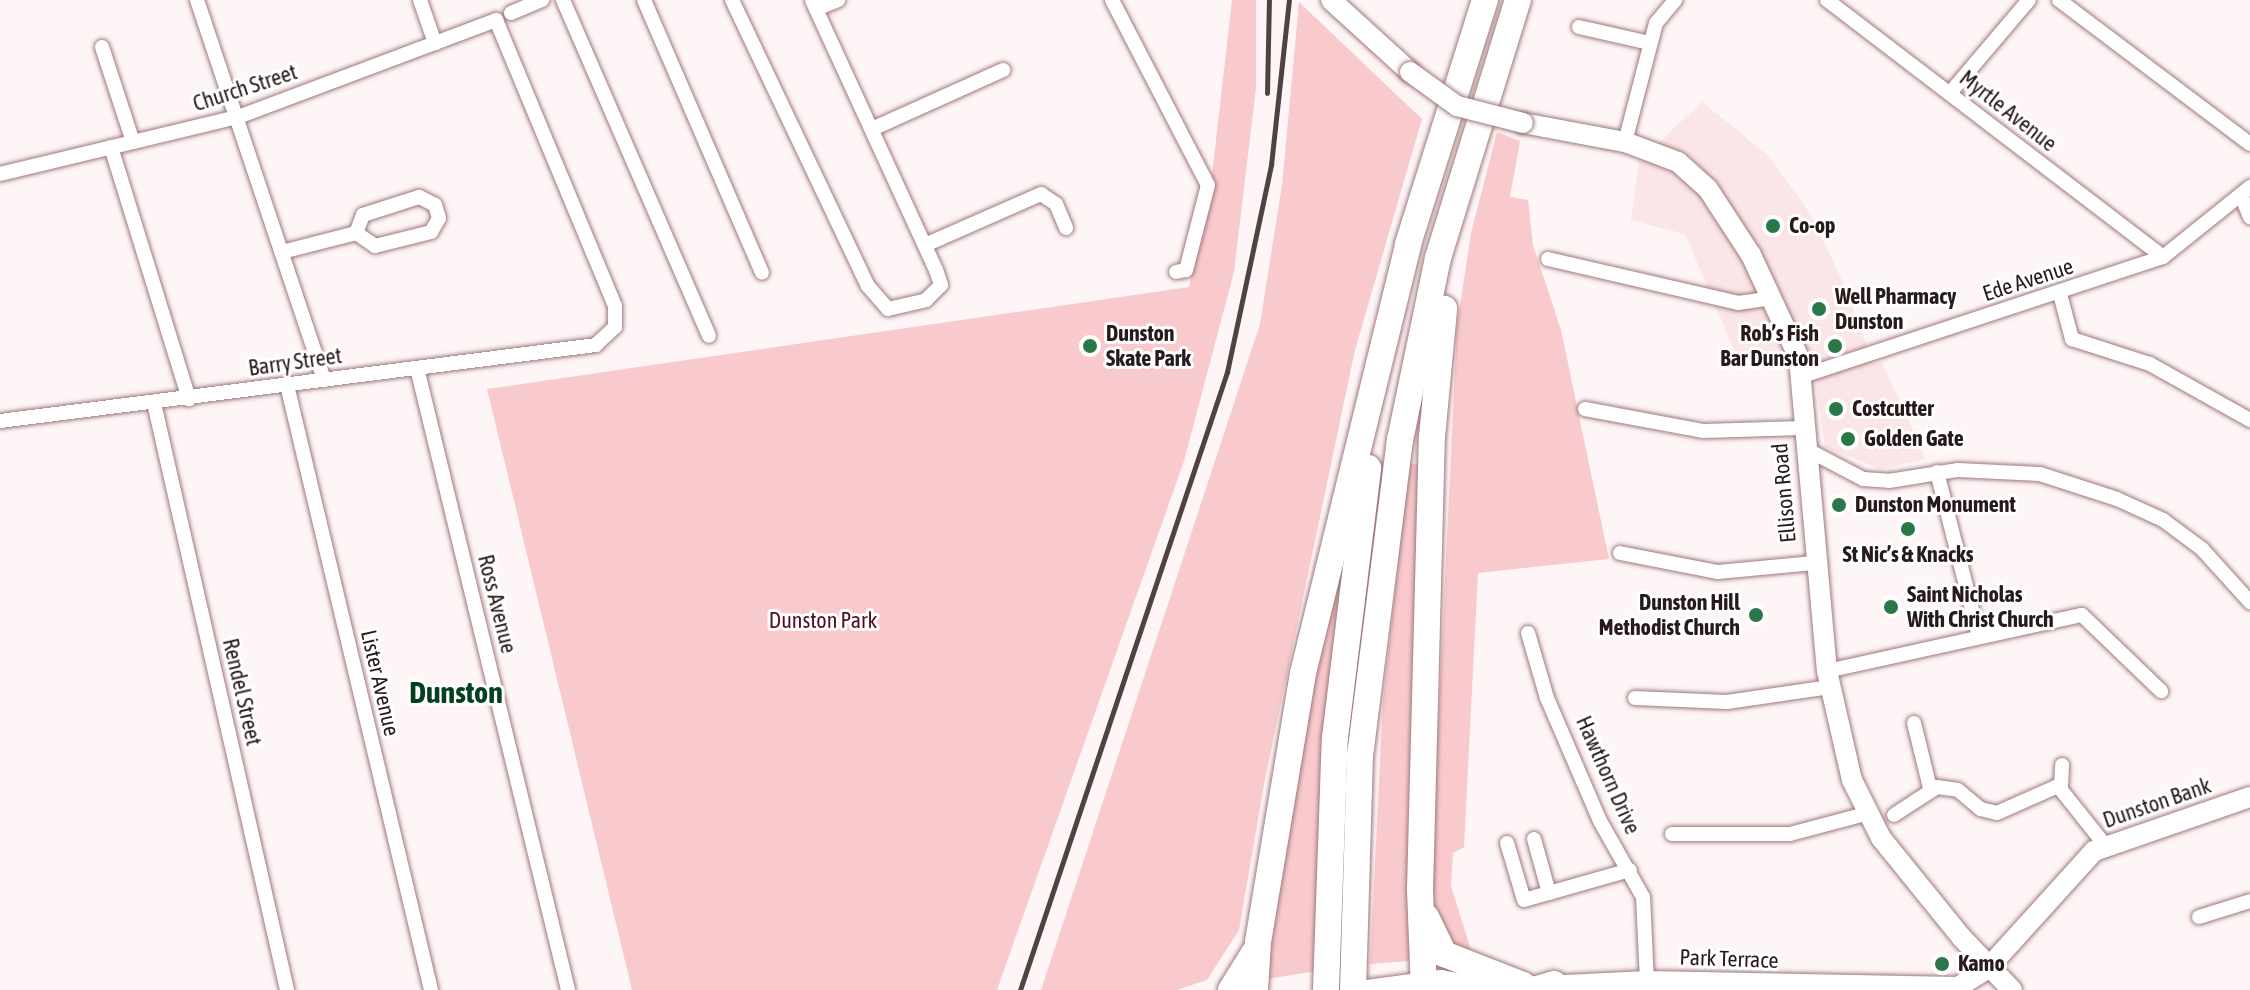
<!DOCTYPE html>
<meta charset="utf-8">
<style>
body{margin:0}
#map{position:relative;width:2250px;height:990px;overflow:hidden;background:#fef5f6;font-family:"Asap Condensed",sans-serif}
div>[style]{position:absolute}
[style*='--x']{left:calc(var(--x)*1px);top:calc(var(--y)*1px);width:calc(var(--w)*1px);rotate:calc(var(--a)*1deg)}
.built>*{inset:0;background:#fbe6e7}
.green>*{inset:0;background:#f9cacd}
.roads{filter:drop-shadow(0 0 2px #9e787a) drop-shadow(0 0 2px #9e787a)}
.street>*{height:14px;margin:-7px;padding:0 7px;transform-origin:7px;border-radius:7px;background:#fff}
.secondary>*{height:20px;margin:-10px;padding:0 10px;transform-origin:10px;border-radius:10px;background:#fff}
.highway>*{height:26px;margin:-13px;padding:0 13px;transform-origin:13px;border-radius:13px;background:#fff}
.rail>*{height:5px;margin:-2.5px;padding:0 2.5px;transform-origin:2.5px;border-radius:2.5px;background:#504243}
.bridges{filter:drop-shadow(0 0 2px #9e787a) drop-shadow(0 0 2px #9e787a)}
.secondary-bridge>*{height:20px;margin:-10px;padding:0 10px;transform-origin:10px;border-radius:10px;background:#fff}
.dots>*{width:22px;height:22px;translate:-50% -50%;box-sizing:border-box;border:4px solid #fff;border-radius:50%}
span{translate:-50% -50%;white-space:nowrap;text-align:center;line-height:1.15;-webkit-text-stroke:6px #fff;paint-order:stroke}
.street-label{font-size:22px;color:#28191a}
.poi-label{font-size:22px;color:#28191a;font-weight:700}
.left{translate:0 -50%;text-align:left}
.right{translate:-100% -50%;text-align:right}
.park-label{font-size:22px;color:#540f1e}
.district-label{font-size:30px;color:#044020;font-weight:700}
</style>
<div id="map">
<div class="built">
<div style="clip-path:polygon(1702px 102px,1769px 156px,1811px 215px,1846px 289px,1873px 364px,1882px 362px,1926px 459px,1881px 469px,1825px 447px,1813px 364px,1735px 352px,1685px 234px,1631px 220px,1639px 161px)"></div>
</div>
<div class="green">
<div style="clip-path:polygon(1232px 0,1256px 0,1256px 88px,1234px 272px,1184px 461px,997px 990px,632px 990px,487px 389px,1189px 287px,1212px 175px)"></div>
<div style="clip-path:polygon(1299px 2px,1422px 119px,1355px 350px,1265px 779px,1239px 930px,1207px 980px,1177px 990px,1041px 990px,1260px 324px,1282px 185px)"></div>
<div style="clip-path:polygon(1497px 132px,1520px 141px,1510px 197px,1528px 200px,1533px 245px,1561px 330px,1609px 559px,1478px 573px,1464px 847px,1453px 853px,1451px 886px,1471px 950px,1449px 945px,1432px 907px,1432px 855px,1457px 326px,1471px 233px)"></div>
<div style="clip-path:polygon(1409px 464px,1422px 464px,1409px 961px,1370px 964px,1383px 701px)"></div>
<div style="clip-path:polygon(1346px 565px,1321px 756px,1316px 971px,1267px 979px,1272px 912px,1336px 566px)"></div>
</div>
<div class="roads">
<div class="street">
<div style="--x:197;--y:0;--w:401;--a:71.5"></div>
<div style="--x:420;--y:0;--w:46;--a:70.8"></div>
<div style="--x:563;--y:0;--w:366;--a:66.5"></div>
<div style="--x:644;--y:0;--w:297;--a:66.6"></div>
<div style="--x:732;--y:0;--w:317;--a:64.6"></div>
<div style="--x:868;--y:286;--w:30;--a:49"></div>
<div style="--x:888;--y:309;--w:39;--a:-13"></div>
<div style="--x:926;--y:300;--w:21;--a:-45"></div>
<div style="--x:941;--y:285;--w:16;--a:-108"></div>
<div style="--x:936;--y:270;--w:297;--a:-114.7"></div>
<div style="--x:1112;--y:0;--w:208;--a:62.6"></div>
<div style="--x:1208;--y:185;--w:88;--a:104.5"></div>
<div style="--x:1186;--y:270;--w:10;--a:169"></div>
<div style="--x:1827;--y:0;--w:423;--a:37.4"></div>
<div style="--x:2059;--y:0;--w:239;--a:37"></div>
<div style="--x:816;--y:9;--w:24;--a:-22"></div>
<div style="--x:511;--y:13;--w:34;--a:-23"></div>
<div style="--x:1579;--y:27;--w:73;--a:12.7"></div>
<div style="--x:102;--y:47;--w:100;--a:71.9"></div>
<div style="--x:1950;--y:93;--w:122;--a:-49.7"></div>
<div style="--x:872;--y:129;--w:144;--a:-24.2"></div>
<div style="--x:1625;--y:142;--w:123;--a:-75.4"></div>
<div style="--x:1656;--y:23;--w:30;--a:-50"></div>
<div style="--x:111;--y:147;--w:264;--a:72.8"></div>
<div style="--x:0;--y:174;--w:245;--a:-13.5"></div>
<div style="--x:238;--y:117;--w:276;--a:-20.6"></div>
<div style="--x:496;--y:20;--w:310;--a:67.4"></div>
<div style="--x:615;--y:306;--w:21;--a:90"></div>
<div style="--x:615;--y:327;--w:26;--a:137"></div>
<div style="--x:596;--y:345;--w:601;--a:172.73"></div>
<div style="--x:2241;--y:195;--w:24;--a:68"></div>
<div style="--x:925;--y:245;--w:127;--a:-23.7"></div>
<div style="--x:1041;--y:194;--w:18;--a:34"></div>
<div style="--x:1056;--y:204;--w:26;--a:67"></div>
<div style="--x:282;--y:252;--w:76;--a:-14.4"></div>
<div style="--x:356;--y:233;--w:23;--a:34"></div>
<div style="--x:375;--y:246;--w:58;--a:-14"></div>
<div style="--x:431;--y:232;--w:16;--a:-60"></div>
<div style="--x:439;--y:218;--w:14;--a:-107"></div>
<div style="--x:435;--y:205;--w:18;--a:-153"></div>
<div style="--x:419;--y:197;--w:59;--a:162.2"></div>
<div style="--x:363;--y:215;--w:19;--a:111"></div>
<div style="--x:1548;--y:259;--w:195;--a:13"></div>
<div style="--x:1738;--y:303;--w:35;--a:-8"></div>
<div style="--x:2060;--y:294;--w:47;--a:75.1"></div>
<div style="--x:2072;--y:339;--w:82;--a:17.8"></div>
<div style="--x:2150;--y:364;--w:115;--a:29.2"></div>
<div style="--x:417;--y:368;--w:640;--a:76.35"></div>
<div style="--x:1800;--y:377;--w:382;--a:-18.3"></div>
<div style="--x:2163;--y:257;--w:112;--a:-38.8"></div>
<div style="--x:287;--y:385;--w:622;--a:76.61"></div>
<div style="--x:154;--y:403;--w:602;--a:77.23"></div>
<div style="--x:1585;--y:409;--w:121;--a:10.5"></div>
<div style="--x:1704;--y:431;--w:98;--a:-1.8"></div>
<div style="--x:1808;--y:450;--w:62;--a:27.8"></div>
<div style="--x:1863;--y:479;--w:26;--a:4"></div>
<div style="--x:1889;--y:481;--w:70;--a:-9.1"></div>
<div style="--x:1958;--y:470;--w:82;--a:2.8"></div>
<div style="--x:2040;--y:474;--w:81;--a:18"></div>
<div style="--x:2117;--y:499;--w:51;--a:24.5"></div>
<div style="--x:2163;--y:520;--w:49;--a:36.6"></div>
<div style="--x:2202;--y:549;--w:72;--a:47.8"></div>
<div style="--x:1937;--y:472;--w:170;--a:75.7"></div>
<div style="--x:1620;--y:553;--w:100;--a:11"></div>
<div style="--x:1718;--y:572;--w:96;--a:-5.4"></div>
<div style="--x:1528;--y:633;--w:68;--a:73.7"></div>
<div style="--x:1547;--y:698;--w:134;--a:66.7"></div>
<div style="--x:1600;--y:821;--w:87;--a:60.5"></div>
<div style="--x:1643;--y:897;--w:84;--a:87.3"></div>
<div style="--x:1827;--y:671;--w:261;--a:-12.4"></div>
<div style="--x:2082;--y:615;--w:110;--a:43.9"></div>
<div style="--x:1635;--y:698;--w:92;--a:2.5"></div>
<div style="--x:1727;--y:702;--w:104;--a:-8.3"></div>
<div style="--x:1914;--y:723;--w:67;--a:76.2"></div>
<div style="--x:2061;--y:787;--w:22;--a:-87"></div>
<div style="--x:1894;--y:815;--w:51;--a:-33.1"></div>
<div style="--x:1937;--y:787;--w:21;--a:8"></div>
<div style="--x:1958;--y:790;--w:30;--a:40"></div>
<div style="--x:1981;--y:809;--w:16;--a:14"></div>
<div style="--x:1997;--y:813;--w:67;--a:-23.9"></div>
<div style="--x:2058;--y:786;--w:75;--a:51.5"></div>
<div style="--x:1672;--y:834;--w:118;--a:0"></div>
<div style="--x:1790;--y:834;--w:78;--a:-14.9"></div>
<div style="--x:1534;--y:839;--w:56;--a:74.5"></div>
<div style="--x:1507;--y:843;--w:59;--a:73.4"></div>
<div style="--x:1524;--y:900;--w:110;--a:-15.8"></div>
<div style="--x:2199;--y:917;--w:53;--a:-17.4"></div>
</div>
<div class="secondary">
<div style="--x:1331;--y:0;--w:107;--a:42.3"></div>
<div style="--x:1523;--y:123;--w:104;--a:10.6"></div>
<div style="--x:1625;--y:142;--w:57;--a:20.7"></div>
<div style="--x:1678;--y:162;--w:40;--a:42"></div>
<div style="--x:1708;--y:189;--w:79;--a:56.9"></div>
<div style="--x:1751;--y:255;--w:114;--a:65"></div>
<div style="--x:1799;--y:358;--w:314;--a:84.9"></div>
<div style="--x:1827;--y:671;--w:112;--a:77.1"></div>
<div style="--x:1852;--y:780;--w:65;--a:63.4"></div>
<div style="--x:1881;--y:838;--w:129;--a:51"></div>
<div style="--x:1962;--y:938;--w:72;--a:46.1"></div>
<div style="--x:1367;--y:990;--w:75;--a:-7.7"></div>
<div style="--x:1441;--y:980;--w:32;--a:11"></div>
<div style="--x:1463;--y:990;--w:184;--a:-2.8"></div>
<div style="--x:1647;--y:981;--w:311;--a:1.1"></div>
<div style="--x:1958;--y:987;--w:36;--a:-32"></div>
<div style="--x:1988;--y:968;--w:158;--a:-47.8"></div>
<div style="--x:2094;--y:851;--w:165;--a:-19.1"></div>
</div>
<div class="highway">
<div style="--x:1426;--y:917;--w:41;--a:64.1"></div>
<div style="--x:1444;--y:954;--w:85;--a:21.4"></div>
<div style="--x:1231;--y:990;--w:44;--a:-58.1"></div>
<div style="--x:1255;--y:990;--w:48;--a:-86.4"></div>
<div style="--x:1258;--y:942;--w:273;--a:-80.5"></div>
<div style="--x:1303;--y:673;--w:442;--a:-76.2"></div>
<div style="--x:1408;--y:244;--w:256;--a:-72.5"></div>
<div style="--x:1326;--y:990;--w:252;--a:-88"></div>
<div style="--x:1335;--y:738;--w:272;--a:-83"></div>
<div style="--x:1353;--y:990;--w:234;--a:-88.3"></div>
<div style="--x:1360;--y:756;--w:319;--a:-82.8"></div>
<div style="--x:1400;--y:440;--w:186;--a:-78.2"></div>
<div style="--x:1438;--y:258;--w:270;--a:-72.8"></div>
<div style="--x:1424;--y:990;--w:100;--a:-92.3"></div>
<div style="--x:1420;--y:890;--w:453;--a:-88.5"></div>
<div style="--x:1432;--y:437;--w:129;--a:-84.6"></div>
<div style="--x:1534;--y:990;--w:21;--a:-17"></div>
</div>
</div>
<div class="rail">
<div style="--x:1267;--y:93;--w:93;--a:-88.8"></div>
<div style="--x:1020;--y:990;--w:652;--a:-71.48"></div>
<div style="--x:1227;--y:372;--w:212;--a:-78"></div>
<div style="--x:1271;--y:165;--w:166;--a:-83.8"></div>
</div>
<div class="bridges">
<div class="secondary-bridge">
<div style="--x:1410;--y:72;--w:58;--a:35.9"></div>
<div style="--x:1457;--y:106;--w:68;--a:14.4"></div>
</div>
</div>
<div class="dots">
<div style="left:1773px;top:226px;background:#2a7848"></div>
<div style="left:1819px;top:309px;background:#2a7848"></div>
<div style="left:1090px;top:346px;background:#2a7848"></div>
<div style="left:1835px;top:346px;background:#2a7848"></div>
<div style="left:1836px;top:409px;background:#2a7848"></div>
<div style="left:1848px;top:439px;background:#2a7848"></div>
<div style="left:1839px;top:505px;background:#2a7848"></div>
<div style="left:1908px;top:529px;background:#2a7848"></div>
<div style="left:1891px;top:607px;background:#2a7848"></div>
<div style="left:1756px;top:615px;background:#2a7848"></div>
<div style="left:1942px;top:964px;background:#2a7848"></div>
</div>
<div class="street-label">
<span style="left:245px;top:88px;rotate:-18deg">Church Street</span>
<span style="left:2008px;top:111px;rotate:38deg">Myrtle Avenue</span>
<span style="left:2028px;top:280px;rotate:-18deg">Ede Avenue</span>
<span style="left:295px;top:362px;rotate:-8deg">Barry Street</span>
<span style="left:1784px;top:493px;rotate:-95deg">Ellison Road</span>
<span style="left:497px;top:604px;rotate:76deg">Ross Avenue</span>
<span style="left:380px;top:683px;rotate:77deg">Lister Avenue</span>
<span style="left:242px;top:692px;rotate:77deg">Rendel Street</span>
<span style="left:1608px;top:775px;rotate:66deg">Hawthorn Drive</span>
<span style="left:2157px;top:803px;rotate:-19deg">Dunston Bank</span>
<span style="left:1729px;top:959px;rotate:2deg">Park Terrace</span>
</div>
<div class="poi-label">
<span class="left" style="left:1789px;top:226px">Co-op</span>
<span class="left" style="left:1835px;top:309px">Well Pharmacy<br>Dunston</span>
<span class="left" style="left:1106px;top:346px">Dunston<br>Skate Park</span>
<span class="right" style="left:1819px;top:346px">Rob’s Fish<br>Bar Dunston</span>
<span class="left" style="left:1852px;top:409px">Costcutter</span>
<span class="left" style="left:1864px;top:439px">Golden Gate</span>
<span class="left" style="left:1855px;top:505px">Dunston Monument</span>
<span style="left:1908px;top:555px">St Nic’s &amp; Knacks</span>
<span class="left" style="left:1907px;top:607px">Saint Nicholas<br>With Christ Church</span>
<span class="right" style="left:1740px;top:615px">Dunston Hill<br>Methodist Church</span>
<span class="left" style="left:1958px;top:964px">Kamo</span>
</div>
<div class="park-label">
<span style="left:823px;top:621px">Dunston Park</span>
</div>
<div class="district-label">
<span style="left:456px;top:692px">Dunston</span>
</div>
</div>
